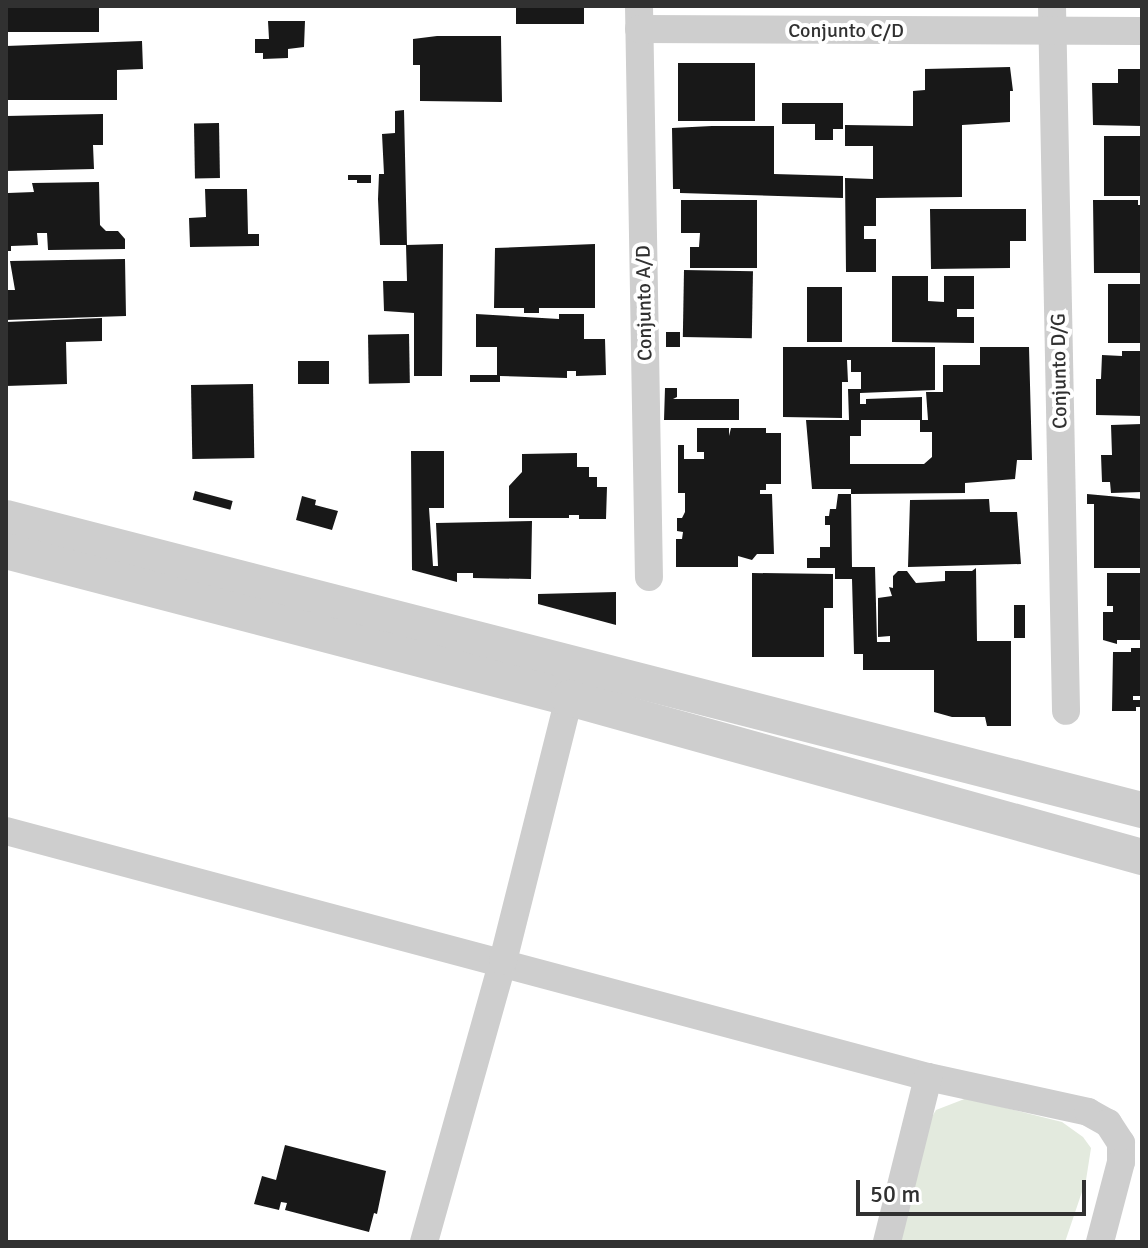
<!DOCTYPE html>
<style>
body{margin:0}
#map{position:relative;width:1148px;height:1248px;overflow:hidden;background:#fff;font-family:Signika,sans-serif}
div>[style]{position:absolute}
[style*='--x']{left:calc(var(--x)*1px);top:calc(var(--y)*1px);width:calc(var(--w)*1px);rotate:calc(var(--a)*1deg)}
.green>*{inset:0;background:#e3eade}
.building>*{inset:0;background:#181818;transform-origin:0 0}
.minor>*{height:28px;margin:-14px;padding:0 14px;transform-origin:14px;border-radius:14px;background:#cecece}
.tertiary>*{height:36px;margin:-18px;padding:0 18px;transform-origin:18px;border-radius:18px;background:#cecece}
span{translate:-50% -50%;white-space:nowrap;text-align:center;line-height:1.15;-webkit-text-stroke:8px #fff;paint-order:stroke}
.street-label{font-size:20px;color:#313131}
.frame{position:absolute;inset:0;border:8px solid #313131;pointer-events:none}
.scale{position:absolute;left:856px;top:1180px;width:230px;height:36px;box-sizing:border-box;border:4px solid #313131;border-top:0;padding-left:10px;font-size:24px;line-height:28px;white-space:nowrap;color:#313131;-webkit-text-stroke:6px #fff;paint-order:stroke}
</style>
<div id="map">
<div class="green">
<div style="clip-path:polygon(967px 1098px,1062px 1122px,1083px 1137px,1091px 1148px,1086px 1180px,1065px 1242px,897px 1242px,929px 1122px,936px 1110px)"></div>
</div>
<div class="building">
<div style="left:6px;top:6px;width:93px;height:26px"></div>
<div style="left:516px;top:6px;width:68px;height:18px"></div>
<div style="clip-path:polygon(268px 21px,305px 21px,304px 47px,288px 49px,288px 58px,263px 59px,263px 53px,255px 53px,255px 39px,269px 39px)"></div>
<div style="clip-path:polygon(437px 36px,501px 36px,502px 102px,420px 101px,420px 65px,413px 65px,413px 39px)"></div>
<div style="clip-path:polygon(142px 41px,143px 69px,117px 70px,117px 100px,6px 100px,6px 46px)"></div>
<div style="left:678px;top:63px;width:77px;height:58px"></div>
<div style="clip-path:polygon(1010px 67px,1013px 91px,1010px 91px,1010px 122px,962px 125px,962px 197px,876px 198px,876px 226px,864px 226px,864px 239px,876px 239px,876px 272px,846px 272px,845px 178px,873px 179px,873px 146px,845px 146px,845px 125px,913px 126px,913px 91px,925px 90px,925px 69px)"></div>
<div style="clip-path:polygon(1118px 69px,1142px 69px,1142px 126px,1093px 125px,1092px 83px,1118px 83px)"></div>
<div style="clip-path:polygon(782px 103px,843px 103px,843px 129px,833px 129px,833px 140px,815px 140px,815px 124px,782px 124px)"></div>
<div style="clip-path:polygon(404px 110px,407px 245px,380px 245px,378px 199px,379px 174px,384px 174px,382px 134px,395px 133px,395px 111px)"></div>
<div style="clip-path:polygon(103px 114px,103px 145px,93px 145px,94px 169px,6px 171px,6px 116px)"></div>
<div style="left:219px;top:123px;width:55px;height:25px;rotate:89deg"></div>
<div style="clip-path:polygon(712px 126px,774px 126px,774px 174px,843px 176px,843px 198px,680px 193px,680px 189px,673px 189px,672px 128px)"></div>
<div style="left:1104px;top:136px;width:38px;height:60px"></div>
<div style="clip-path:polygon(348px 175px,371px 175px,371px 183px,357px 183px,357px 180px,348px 180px)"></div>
<div style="clip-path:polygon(99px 182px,100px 225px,106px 231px,118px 231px,125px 239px,125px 249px,48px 250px,47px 233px,37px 233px,38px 245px,11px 246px,11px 251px,6px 251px,8px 193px,34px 192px,32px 183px)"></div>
<div style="clip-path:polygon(205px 189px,247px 189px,248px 234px,259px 234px,259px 246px,190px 247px,189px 218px,206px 217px)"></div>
<div style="clip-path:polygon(681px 200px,757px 200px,757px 268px,690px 268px,690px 247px,699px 247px,700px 233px,681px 233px)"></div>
<div style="clip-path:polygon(1093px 200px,1138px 200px,1138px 205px,1142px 205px,1142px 273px,1094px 273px)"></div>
<div style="clip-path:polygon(930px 209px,1026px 209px,1026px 241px,1010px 241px,1010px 268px,931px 269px)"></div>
<div style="clip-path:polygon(443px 244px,442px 376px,414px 376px,414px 313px,384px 311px,383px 281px,407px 281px,406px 245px)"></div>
<div style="clip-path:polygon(595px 244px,595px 308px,539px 308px,539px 313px,524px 313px,524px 308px,494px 308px,495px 248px)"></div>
<div style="clip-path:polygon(125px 259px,126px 316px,6px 320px,6px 290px,15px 290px,10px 261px)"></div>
<div style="left:684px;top:270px;width:69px;height:67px;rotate:1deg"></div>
<div style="clip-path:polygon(892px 276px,928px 276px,928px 301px,944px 302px,944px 276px,974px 276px,974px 309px,957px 309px,957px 317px,974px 317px,974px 343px,892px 342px)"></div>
<div style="left:1108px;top:284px;width:34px;height:59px"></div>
<div style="left:807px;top:287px;width:35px;height:55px"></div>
<div style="clip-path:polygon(476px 314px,559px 319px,559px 314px,584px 314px,584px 339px,605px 339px,606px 375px,576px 376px,576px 371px,567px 371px,567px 378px,500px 376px,500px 382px,470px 382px,470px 375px,497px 375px,497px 347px,476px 347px)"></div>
<div style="clip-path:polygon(102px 318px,102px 341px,66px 342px,67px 384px,6px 386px,6px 322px)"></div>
<div style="left:666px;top:332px;width:14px;height:15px"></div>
<div style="left:409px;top:334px;width:49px;height:41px;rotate:89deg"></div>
<div style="clip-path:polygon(evenodd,783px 347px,935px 347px,935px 390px,860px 393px,860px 404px,866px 404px,866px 399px,922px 397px,922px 420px,928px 420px,926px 392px,943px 392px,943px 365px,980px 365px,980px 347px,1029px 347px,1032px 460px,1017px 460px,1015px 479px,965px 483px,965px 493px,851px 494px,851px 489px,812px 489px,806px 420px,849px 420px,848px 389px,861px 389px,861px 372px,851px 372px,851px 360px,847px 360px,848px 382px,842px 382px,842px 418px,783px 417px,783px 347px,861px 420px,920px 420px,920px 432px,932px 432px,932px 457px,924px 464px,850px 464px,850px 436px,861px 436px,861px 420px)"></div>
<div style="clip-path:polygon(1122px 351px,1142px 351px,1142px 416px,1096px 415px,1096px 379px,1101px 379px,1102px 355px,1122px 356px)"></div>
<div style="left:298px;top:361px;width:31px;height:23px"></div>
<div style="left:253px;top:384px;width:74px;height:62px;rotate:89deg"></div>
<div style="clip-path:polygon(665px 388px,677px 388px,677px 397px,673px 399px,739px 399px,739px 420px,664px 420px)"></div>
<div style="clip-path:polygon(1142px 424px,1142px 492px,1111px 493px,1110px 482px,1102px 482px,1101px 455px,1112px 455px,1111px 425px)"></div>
<div style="clip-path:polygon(697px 428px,729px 428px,729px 436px,731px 428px,766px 428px,766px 433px,781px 433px,781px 484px,766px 484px,766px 490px,760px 490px,760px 494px,772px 494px,774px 554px,757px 554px,752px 560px,738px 556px,738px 567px,676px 567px,676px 539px,682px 539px,683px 532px,677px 531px,677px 518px,682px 518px,685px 512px,685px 493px,678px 493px,678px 445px,684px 445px,684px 459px,704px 459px,704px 452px,697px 452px)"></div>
<div style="clip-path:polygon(411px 451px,444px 451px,444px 508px,429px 508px,433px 566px,438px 566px,436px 523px,532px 521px,531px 579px,473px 578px,473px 573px,457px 573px,457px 582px,412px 570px)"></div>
<div style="clip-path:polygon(577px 453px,577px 467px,589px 467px,589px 477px,597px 477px,597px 487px,607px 487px,606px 519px,579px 519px,579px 515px,569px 515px,569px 518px,509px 518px,509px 486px,522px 472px,522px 454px)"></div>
<div style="left:195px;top:491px;width:39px;height:9px;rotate:15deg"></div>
<div style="clip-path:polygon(838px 494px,851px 494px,852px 567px,875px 567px,877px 642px,890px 642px,890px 636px,878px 637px,878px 598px,892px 596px,889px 587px,893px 588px,893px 576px,898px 571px,907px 571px,916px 583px,945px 581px,945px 571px,972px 571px,976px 568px,977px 641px,1011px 641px,1011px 726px,987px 726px,985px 717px,952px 717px,934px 712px,934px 670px,863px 670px,863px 654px,854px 654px,852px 579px,835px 579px,835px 568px,807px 568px,807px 558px,820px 558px,820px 547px,830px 547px,830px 525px,825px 525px,825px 516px,829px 516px,830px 509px,836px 509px)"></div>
<div style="clip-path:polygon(1087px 494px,1142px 499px,1142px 568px,1094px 568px,1094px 504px,1087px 504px)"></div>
<div style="clip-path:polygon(302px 496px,316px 500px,315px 505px,338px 511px,332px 530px,296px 520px)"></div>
<div style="clip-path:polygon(989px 499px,990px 512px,1017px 512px,1021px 564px,908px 567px,910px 500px)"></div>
<div style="clip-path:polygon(752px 573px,833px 574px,833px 608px,824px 608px,824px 657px,752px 657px)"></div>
<div style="clip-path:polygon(1107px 573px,1142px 573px,1142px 640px,1117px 640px,1117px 644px,1103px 640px,1103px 612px,1113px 612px,1113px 606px,1107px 606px)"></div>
<div style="clip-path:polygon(616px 592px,616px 625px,538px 604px,538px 594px)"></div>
<div style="left:1014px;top:605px;width:11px;height:33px"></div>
<div style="clip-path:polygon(1131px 648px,1142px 648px,1142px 696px,1133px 696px,1133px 700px,1142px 700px,1142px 707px,1136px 707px,1136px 711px,1112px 711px,1113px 652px,1131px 652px)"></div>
<div style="clip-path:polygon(285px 1145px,386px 1171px,377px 1214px,374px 1213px,369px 1232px,285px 1210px,287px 1203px,281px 1202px,279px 1210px,254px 1204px,262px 1176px,276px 1180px)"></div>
</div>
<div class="minor">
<div style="--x:639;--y:6;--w:571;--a:89"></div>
<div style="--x:1052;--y:6;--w:705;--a:88.86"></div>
<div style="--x:639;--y:29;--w:503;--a:0.23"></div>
<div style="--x:6;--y:831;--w:954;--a:14.94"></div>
<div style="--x:928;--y:1077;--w:164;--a:12.3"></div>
<div style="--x:1088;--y:1112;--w:23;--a:29"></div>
<div style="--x:1108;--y:1123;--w:24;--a:57"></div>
<div style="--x:1121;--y:1143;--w:19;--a:90"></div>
<div style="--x:1121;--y:1162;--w:83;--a:104.7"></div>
<div style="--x:424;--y:1242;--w:292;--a:-74.3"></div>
<div style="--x:503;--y:961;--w:271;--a:-75.9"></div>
<div style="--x:887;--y:1242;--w:170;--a:-76"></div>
</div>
<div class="tertiary">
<div style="--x:6;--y:518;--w:1173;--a:14.42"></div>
<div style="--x:6;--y:551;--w:582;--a:14.63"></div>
<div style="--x:569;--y:698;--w:595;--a:15.51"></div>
</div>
<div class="street-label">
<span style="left:846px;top:30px">Conjunto C/D</span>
<span style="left:644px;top:303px;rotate:-91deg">Conjunto A/D</span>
<span style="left:1059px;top:371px;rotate:-91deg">Conjunto D/G</span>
</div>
<div class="frame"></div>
<div class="scale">50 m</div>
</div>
